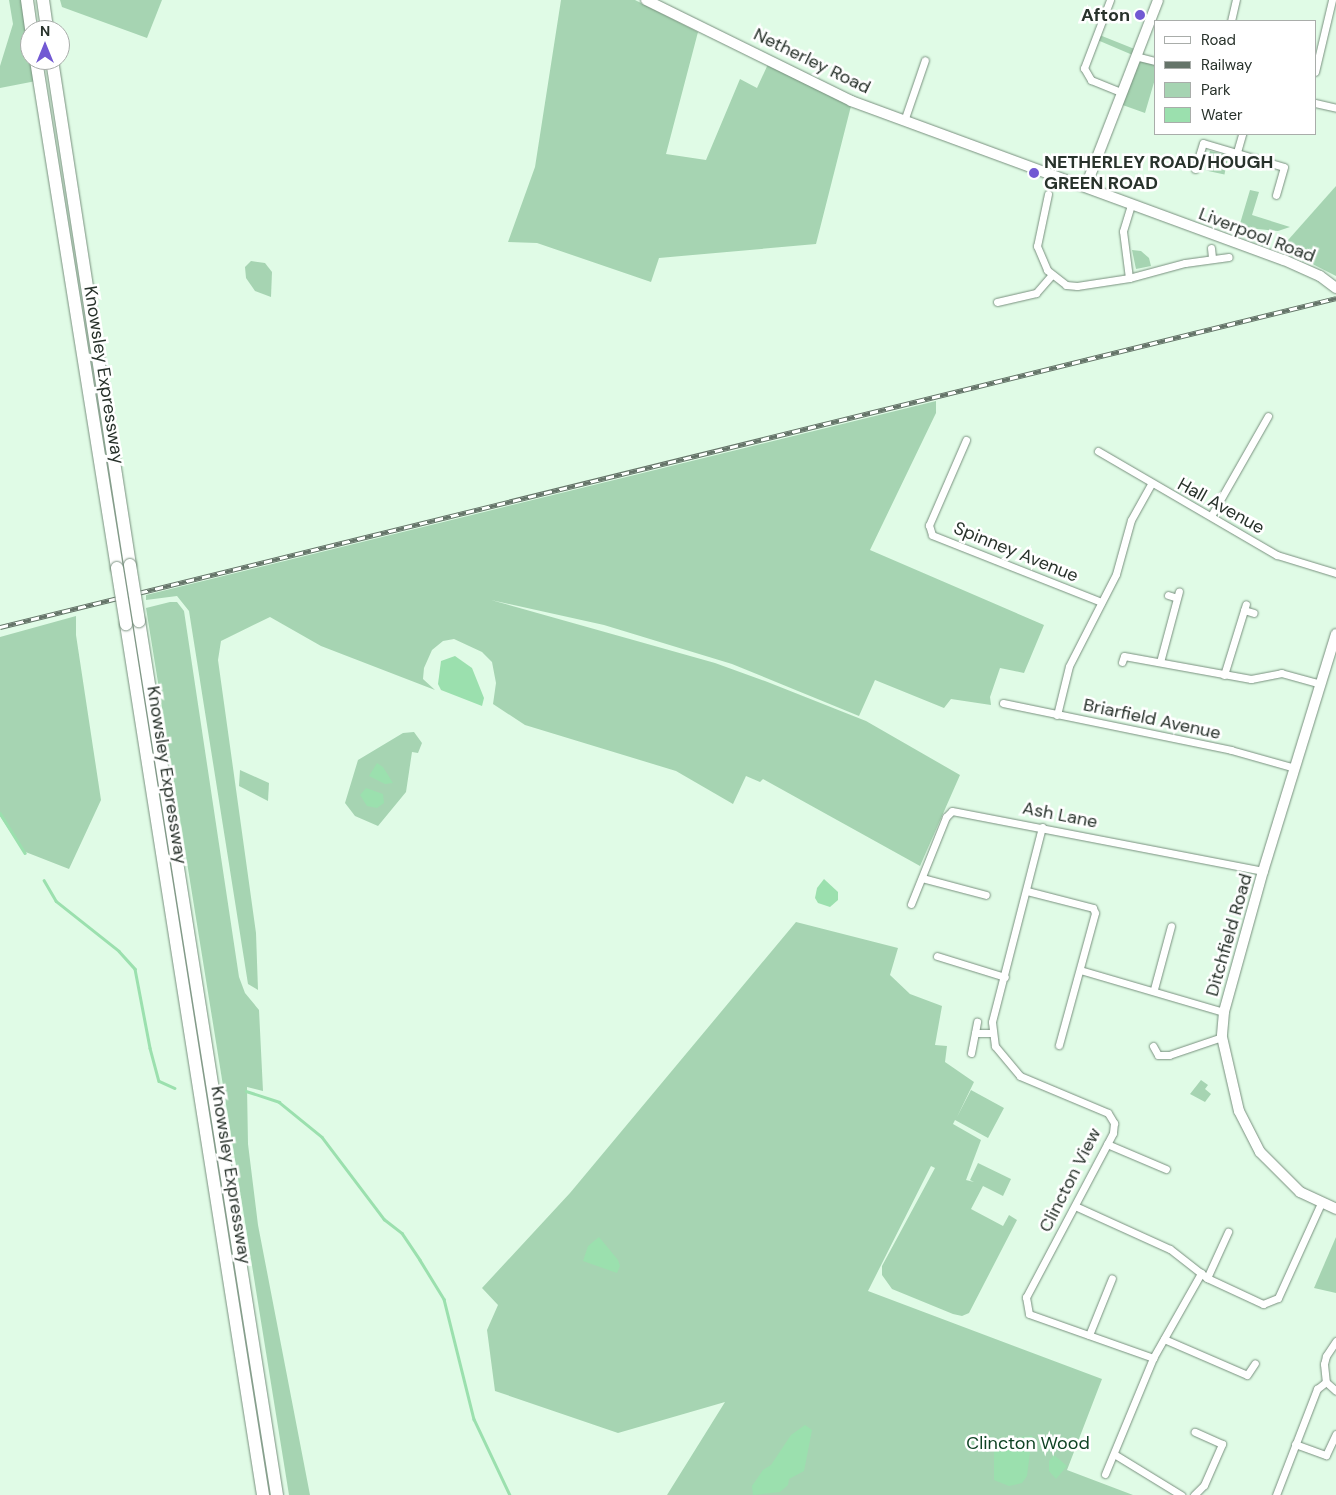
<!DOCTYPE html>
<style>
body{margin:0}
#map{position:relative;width:1336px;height:1495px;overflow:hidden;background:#e0fbe6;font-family:"DM Sans",sans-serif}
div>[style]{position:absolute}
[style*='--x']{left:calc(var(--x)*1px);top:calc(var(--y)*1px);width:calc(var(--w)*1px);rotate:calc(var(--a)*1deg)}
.green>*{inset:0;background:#a6d4b2;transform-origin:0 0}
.water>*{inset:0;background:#9be0ae}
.stream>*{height:2.5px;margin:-1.25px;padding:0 1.25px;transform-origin:1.25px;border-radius:1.25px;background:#9be0ae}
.roads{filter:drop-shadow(0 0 1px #78907e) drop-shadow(0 0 1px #78907e)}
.street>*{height:7px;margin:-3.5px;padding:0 3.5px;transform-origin:3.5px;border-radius:3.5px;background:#fff}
.secondary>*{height:10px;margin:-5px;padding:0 5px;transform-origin:5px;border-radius:5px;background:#fff}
.highway>*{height:12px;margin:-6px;padding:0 6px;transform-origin:6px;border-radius:6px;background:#fff}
.rail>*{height:4.5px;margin-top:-2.25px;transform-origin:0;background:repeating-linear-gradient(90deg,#fff 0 8px,#657469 0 16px);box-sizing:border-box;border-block:1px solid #657469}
.bridges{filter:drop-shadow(0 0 1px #78907e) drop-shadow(0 0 1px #78907e)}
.highway-bridge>*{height:12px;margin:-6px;padding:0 6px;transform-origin:6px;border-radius:6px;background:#fff}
.dots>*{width:14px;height:14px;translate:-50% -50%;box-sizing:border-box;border:2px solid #fff;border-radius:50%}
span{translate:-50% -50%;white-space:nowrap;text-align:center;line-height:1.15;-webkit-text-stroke:5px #fff;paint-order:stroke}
.poi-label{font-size:18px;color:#28322b;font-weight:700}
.right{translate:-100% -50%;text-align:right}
.left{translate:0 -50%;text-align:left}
.street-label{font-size:18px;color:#28322b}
.park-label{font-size:18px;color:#0f4324}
.legend{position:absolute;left:1154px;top:20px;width:162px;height:115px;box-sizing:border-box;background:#fff;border:1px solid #a9adaa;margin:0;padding:6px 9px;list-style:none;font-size:15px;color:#28322b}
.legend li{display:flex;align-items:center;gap:10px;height:25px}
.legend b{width:25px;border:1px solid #a9adaa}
.north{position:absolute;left:20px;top:20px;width:50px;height:50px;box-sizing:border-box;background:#fff;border:1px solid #a9adaa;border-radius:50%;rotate:0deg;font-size:14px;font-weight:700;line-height:20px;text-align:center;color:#28322b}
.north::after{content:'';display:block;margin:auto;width:18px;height:22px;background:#7259d3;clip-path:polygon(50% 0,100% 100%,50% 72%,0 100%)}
</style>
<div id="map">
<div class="green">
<div style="clip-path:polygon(9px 0,22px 0,36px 81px,0 88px,0 66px,13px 24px)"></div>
<div style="clip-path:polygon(60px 0,162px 0,147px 38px,62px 7px)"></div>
<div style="clip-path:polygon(561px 0,635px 0,698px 32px,666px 154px,706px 160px,740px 79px,757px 88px,769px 62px,851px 106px,816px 244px,659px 258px,651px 282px,537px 243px,508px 242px,535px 167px)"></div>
<div style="clip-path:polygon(1097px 34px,1137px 50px,1135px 56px,1155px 61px,1155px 79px,1145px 113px,1117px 103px,1135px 56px,1095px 39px)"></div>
<div style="left:1210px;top:151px;width:19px;height:20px;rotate:12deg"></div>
<div style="clip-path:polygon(1336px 186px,1336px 276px,1281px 248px)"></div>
<div style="clip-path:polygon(1250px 190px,1259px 192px,1252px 215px,1290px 227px,1278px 231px,1239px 227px)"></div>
<div style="clip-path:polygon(1132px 250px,1141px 251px,1149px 258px,1151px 266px,1136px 269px)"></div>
<div style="clip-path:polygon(251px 261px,265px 263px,272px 272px,271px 297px,255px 291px,246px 278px,245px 267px)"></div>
<div style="clip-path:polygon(936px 401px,936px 413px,870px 550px,1044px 625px,1024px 673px,1000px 668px,990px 697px,991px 705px,951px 699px,944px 708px,875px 680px,859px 716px,732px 664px,604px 625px,491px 600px,715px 663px,765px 681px,866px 721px,960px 775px,920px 866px,763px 779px,760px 782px,746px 776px,733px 804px,676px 771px,525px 725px,493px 704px,496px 683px,492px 662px,482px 652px,454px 639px,443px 641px,432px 650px,424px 668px,423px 679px,435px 690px,321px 646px,270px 617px,221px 641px,218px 660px,256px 933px,258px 990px,248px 984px,189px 611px,177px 596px,146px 600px,146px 595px)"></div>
<div style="clip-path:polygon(170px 602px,177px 602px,184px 611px,239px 977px,245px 993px,259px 1010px,263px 1091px,247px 1087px,248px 1144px,258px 1225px,310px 1495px,289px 1495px,146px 608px)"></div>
<div style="clip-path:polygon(76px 616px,76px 635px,101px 800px,69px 869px,23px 851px,0 816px,0 637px)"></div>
<div style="clip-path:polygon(414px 732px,422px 743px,418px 753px,412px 752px,406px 792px,378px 826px,355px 816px,345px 803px,358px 760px,403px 733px)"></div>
<div style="clip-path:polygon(240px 770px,269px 783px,268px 801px,239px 786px)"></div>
<div style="clip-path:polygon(796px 922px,898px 948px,890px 975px,910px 994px,942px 1006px,935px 1045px,947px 1046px,945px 1062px,974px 1082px,957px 1117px,971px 1090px,1004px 1108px,988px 1138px,955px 1120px,953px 1124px,981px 1140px,966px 1180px,974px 1182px,970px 1180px,978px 1163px,1011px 1179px,1003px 1196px,983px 1186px,971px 1209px,1003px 1226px,1009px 1215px,1017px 1220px,969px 1313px,962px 1316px,953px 1314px,892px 1289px,882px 1275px,882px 1266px,935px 1168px,931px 1166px,868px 1291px,1102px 1379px,1067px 1470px,1133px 1495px,667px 1495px,725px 1402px,618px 1433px,495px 1391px,487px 1330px,498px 1305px,482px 1288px,570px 1193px)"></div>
<div style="clip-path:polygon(1201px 1080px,1208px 1085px,1205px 1089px,1211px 1094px,1205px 1102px,1190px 1094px)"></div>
<div style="clip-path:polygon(1336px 1237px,1336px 1293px,1314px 1288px)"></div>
</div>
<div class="water">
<div style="clip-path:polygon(455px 656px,472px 668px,484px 698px,482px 706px,441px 690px,438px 684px,441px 661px)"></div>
<div style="clip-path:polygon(377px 763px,383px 767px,393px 783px,385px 784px,369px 776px)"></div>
<div style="clip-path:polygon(366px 788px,383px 794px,384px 803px,377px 808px,367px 806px,360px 795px)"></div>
<div style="clip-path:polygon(824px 879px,838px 892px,838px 900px,830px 907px,818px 903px,815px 898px,817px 888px)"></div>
<div style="clip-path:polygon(599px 1237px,618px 1260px,620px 1266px,617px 1273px,583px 1261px,588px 1246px)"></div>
<div style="clip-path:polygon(805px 1425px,812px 1430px,804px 1471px,789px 1479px,788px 1485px,780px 1492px,753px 1495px,752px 1486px,763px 1470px,771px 1465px,791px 1435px)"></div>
<div style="clip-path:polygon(1032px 1436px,1027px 1476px,1022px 1483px,1009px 1486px,994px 1480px,994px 1444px,1006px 1439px)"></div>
<div style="clip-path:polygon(1054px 1455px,1067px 1466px,1056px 1479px,1049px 1471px,1049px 1461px)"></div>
</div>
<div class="stream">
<div style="--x:0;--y:813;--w:47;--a:58"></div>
<div style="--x:44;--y:880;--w:24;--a:60"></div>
<div style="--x:56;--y:901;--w:80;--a:38.4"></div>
<div style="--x:119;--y:951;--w:24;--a:48"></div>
<div style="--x:135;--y:969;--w:80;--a:79.2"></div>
<div style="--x:150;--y:1048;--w:34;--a:75"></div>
<div style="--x:159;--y:1081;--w:17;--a:24"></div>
<div style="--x:246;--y:1091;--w:35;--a:18"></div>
<div style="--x:279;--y:1102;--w:55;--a:39.1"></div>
<div style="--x:322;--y:1137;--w:103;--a:52.9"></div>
<div style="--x:384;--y:1219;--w:23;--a:38"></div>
<div style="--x:402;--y:1233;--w:32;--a:56"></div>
<div style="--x:420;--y:1260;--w:46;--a:58.4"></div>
<div style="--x:444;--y:1299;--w:124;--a:76"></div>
<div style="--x:474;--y:1419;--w:84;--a:64.7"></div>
</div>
<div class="roads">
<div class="street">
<div style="--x:1110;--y:0;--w:73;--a:110.9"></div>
<div style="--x:1084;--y:68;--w:14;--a:60"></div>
<div style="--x:1091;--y:80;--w:32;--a:22"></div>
<div style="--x:1231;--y:21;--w:22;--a:-77"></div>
<div style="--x:1135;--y:56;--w:21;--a:14"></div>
<div style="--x:1315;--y:72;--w:74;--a:-76.7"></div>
<div style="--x:1315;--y:103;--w:22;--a:13"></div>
<div style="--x:905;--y:118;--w:61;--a:-71"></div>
<div style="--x:1237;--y:152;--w:19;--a:-74"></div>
<div style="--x:1195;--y:169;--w:27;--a:-73"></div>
<div style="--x:1203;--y:143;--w:84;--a:16.5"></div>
<div style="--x:1284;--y:167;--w:29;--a:106"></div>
<div style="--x:1048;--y:194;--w:53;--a:101.9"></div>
<div style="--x:1037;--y:246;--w:26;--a:67"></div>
<div style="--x:1047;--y:270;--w:24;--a:38"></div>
<div style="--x:1066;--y:285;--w:11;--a:5"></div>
<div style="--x:1077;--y:286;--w:53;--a:-8.7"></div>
<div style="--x:1129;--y:278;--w:58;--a:-15"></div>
<div style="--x:1185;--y:263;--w:44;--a:-7.8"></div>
<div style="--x:1211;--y:248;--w:10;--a:84"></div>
<div style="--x:1129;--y:278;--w:47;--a:-97.3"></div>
<div style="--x:1123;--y:231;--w:28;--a:-73"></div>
<div style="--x:997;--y:302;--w:40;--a:-13"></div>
<div style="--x:1036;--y:293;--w:23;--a:-49"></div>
<div style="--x:966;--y:440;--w:93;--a:113.5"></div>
<div style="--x:929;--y:525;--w:10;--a:73"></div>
<div style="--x:932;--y:535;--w:182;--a:21.6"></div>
<div style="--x:1098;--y:451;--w:207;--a:30.2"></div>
<div style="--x:1277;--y:555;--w:62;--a:17"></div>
<div style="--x:1211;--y:516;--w:115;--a:-60.3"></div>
<div style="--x:1168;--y:595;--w:9;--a:18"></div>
<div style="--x:1244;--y:610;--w:10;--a:17"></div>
<div style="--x:1122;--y:662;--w:6;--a:-72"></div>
<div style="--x:1124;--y:656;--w:129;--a:10.3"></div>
<div style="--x:1251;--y:679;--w:31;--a:-11"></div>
<div style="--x:1281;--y:673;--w:41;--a:15.4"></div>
<div style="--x:1160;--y:662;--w:73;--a:-75"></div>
<div style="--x:1224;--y:675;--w:74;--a:-72.8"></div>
<div style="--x:1003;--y:703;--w:233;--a:11.6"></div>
<div style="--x:1231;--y:750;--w:66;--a:15.7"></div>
<div style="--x:1057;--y:715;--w:50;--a:-76.2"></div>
<div style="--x:1069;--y:666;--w:103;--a:-62.9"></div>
<div style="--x:1116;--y:574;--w:56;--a:-74.5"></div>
<div style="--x:1131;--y:520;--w:41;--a:-60.9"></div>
<div style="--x:1042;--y:827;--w:201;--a:104.4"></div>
<div style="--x:992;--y:1022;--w:24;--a:83"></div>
<div style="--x:995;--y:1046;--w:39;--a:50"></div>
<div style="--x:1020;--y:1076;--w:95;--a:22.8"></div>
<div style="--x:1108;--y:1113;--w:12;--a:59"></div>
<div style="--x:1114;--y:1123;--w:10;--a:96"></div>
<div style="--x:1113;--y:1133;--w:186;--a:117.9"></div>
<div style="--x:1026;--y:1297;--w:17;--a:80"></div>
<div style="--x:1029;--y:1314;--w:132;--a:19.5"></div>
<div style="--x:922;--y:878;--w:66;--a:14.9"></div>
<div style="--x:1027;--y:891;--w:68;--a:14.4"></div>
<div style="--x:1093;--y:908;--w:5;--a:68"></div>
<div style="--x:1095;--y:913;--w:137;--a:105.3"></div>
<div style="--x:911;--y:904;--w:94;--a:-68.1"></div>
<div style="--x:946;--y:817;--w:8;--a:-45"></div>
<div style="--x:952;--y:811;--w:317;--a:10.9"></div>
<div style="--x:937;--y:956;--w:71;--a:17.2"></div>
<div style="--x:1080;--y:970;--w:150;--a:16.3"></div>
<div style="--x:1154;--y:989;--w:65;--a:-74.9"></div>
<div style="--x:975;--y:1033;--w:17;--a:0"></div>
<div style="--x:1153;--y:1046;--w:10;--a:61"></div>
<div style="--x:1158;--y:1055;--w:11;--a:0"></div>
<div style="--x:1169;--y:1055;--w:56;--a:-18.8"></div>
<div style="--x:971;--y:1053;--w:32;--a:-79"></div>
<div style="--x:1107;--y:1144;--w:64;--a:23"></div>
<div style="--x:1075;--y:1206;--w:104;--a:24.4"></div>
<div style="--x:1170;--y:1249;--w:47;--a:38.1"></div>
<div style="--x:1207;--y:1278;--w:62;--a:24.9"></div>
<div style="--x:1263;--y:1304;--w:16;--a:-22"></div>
<div style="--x:1278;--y:1298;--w:104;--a:-65.6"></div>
<div style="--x:1207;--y:1278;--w:51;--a:-65.5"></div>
<div style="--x:1089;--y:1335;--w:61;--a:-68"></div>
<div style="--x:1164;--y:1339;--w:90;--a:23.4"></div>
<div style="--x:1247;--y:1375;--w:14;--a:-56"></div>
<div style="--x:1336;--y:1341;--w:18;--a:124"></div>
<div style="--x:1326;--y:1356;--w:8;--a:104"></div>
<div style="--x:1324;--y:1364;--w:18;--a:84"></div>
<div style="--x:1326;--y:1382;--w:13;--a:42"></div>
<div style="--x:1295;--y:1444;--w:33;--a:20"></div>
<div style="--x:1326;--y:1455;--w:23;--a:-65"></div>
<div style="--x:1114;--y:1454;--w:79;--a:31.5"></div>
<div style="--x:1105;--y:1474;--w:126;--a:-67.5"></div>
<div style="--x:1153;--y:1358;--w:98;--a:-60.5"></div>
<div style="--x:1194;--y:1495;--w:14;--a:-45"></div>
<div style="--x:1204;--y:1485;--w:45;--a:-66.3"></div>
<div style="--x:1222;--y:1444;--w:30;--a:-156"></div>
<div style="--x:1276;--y:1495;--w:114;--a:-68.9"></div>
<div style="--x:1317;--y:1389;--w:11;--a:-38"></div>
</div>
<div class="secondary">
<div style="--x:646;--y:0;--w:229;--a:26.2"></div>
<div style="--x:851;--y:101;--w:461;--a:20.2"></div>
<div style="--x:1284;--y:260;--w:39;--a:24"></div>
<div style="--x:1320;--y:276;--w:20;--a:37"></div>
<div style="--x:1086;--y:186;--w:199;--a:-68.8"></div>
<div style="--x:1336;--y:634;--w:248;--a:107.1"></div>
<div style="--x:1263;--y:871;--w:146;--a:105.5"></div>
<div style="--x:1224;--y:1012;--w:25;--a:95"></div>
<div style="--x:1222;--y:1037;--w:76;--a:77.1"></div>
<div style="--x:1239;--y:1111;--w:46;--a:62.9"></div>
<div style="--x:1260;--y:1152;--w:57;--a:45"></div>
<div style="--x:1300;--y:1192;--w:40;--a:25"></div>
</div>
<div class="highway">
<div style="--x:27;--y:0;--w:30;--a:82"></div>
<div style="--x:43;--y:0;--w:30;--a:82"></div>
<div style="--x:36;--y:60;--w:514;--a:80.94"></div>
<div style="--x:52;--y:60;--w:511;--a:81.22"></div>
<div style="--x:139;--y:621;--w:885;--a:81.03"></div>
<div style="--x:126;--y:624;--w:882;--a:81.06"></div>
</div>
</div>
<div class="rail">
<div style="--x:0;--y:627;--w:1376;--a:-13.83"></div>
</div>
<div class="bridges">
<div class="highway-bridge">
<div style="--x:130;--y:565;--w:57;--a:80.9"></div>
<div style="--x:117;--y:568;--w:57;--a:80.9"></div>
</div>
</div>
<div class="dots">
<div style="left:1140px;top:15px;background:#7259d3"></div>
<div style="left:1034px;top:173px;background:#7259d3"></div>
</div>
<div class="poi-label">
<span class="right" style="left:1130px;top:15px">Afton</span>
<span class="left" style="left:1044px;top:173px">NETHERLEY ROAD/HOUGH<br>GREEN ROAD</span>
</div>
<div class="street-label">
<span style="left:812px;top:61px;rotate:26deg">Netherley Road</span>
<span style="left:1257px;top:235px;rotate:21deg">Liverpool Road</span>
<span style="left:104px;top:375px;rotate:81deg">Knowsley Expressway</span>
<span style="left:1221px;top:506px;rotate:29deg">Hall Avenue</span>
<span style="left:1016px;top:552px;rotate:22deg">Spinney Avenue</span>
<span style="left:1152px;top:719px;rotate:12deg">Briarfield Avenue</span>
<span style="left:167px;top:775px;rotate:81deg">Knowsley Expressway</span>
<span style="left:1060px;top:815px;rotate:11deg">Ash Lane</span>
<span style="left:1229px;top:935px;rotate:-74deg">Ditchfield Road</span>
<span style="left:231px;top:1175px;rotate:81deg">Knowsley Expressway</span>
<span style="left:1070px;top:1180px;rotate:-63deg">Clincton View</span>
</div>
<div class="park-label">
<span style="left:1028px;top:1443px">Clincton Wood</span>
</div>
<ul class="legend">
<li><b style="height:6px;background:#fff"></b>Road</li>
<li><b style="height:6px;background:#657469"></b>Railway</li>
<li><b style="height:14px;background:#a6d4b2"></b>Park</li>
<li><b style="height:14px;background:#9be0ae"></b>Water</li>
</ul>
<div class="north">N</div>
</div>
